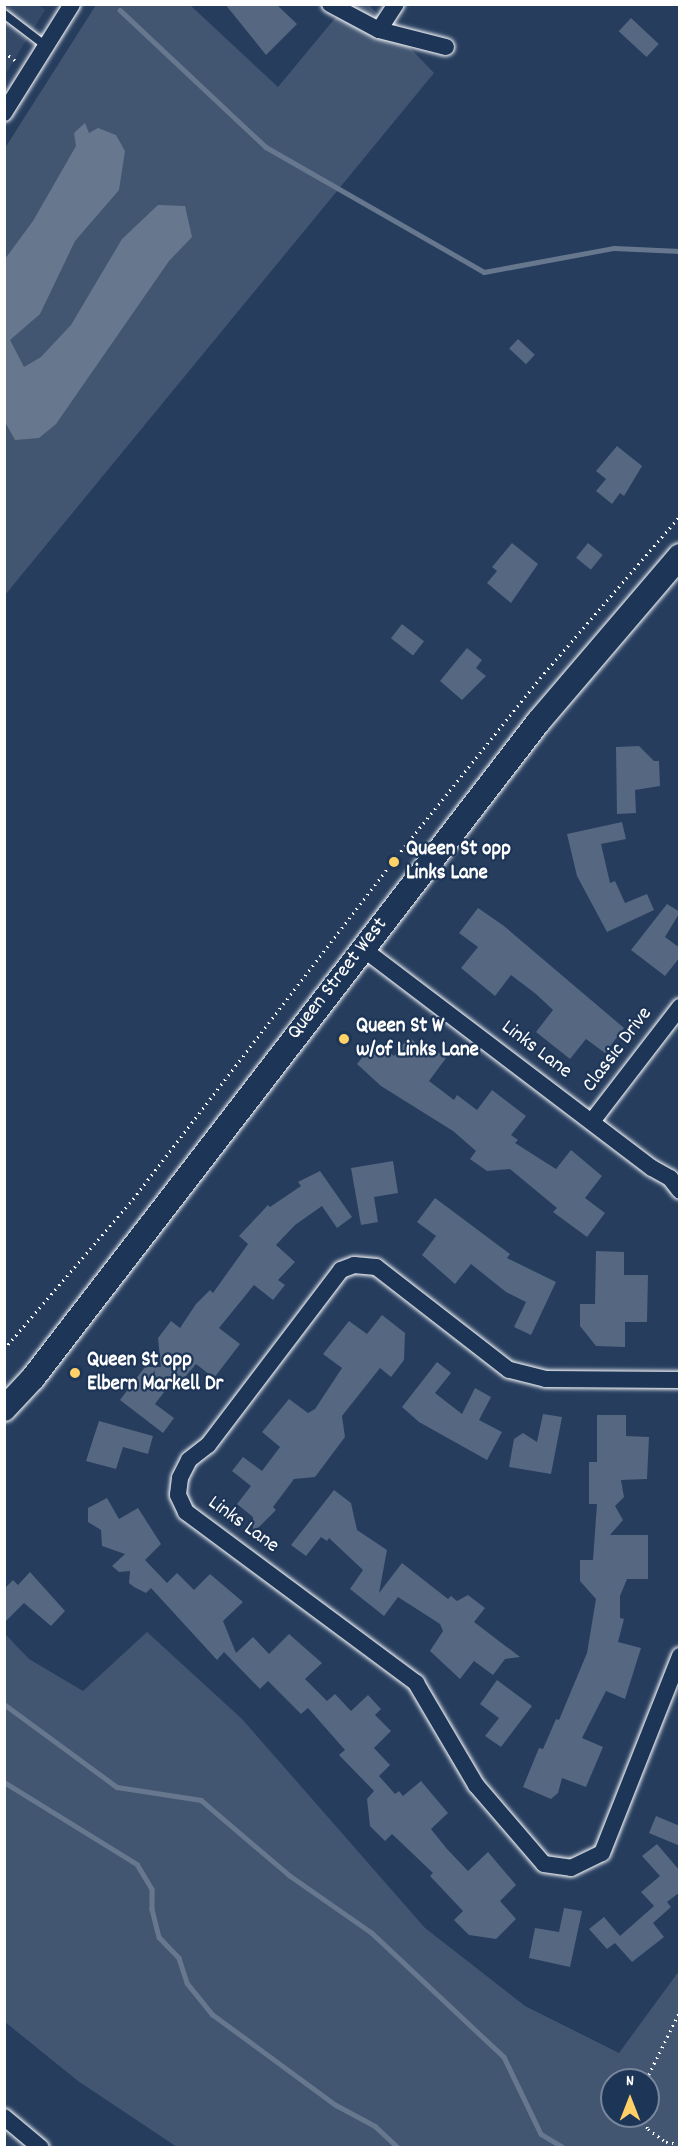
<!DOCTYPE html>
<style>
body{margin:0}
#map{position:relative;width:684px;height:2152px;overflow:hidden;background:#263d5e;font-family:Dekko,sans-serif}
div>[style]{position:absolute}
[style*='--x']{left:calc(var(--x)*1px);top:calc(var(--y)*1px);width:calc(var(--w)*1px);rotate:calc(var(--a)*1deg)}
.built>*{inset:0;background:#344a68}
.green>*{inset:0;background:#425672}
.water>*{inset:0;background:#67788e}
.stream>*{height:4.5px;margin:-2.25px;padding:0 2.25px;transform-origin:2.25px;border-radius:2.25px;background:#67788e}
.building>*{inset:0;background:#556781;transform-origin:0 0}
.path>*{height:3px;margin-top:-1.5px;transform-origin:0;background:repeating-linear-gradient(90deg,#fff 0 1.5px,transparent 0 6px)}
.roads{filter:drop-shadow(0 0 2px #fff) drop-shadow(0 0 2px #fff)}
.lane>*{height:8px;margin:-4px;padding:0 4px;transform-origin:4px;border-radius:4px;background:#1d3557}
.street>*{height:16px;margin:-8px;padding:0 8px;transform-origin:8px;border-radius:8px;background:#1d3557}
.secondary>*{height:24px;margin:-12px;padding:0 12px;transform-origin:12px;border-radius:12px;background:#1d3557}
.dots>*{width:16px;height:16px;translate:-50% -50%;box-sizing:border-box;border:3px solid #1d3557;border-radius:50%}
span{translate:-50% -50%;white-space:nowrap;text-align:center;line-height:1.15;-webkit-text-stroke:4.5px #1d3557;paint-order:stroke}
.poi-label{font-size:21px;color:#fff;font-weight:700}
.left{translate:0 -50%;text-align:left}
.street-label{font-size:21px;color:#fff}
.frame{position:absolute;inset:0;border:6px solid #fff;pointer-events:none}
.north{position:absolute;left:600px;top:2068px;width:60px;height:60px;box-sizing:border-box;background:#1d3557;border:2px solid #77869a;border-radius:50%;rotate:0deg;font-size:16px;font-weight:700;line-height:24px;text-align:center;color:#fff}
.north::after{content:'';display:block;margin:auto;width:21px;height:27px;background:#ffd166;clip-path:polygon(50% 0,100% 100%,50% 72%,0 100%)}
</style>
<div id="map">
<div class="built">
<div style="clip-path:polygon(5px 5px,39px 5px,45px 10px,5px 75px)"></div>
</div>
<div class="green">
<div style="clip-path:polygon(96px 5px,190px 5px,278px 87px,346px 5px,369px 5px,434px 73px,5px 595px,5px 148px)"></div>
<div style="clip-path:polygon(evenodd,147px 1632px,242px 1719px,425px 1928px,525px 2006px,619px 2053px,679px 1971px,679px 2147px,177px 2147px,78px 2081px,5px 2022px,5px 1634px,29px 1659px,83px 1691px,147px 1632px,612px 2080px,648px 2080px,648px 2116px,612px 2116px,612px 2080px)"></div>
</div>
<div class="water">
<div style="clip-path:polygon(85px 123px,89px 133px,98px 128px,116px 135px,125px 151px,119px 190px,75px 241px,40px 314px,10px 340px,24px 367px,41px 357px,71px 325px,122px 239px,158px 205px,185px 206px,192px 237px,169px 261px,56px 424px,39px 438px,15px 440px,5px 422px,5px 259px,33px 221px,76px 146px,74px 133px)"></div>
</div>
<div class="stream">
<div style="--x:120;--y:10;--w:200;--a:43.2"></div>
<div style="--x:266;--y:147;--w:251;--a:29.8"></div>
<div style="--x:484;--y:272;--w:132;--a:-10.5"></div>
<div style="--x:614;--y:248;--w:66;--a:2.6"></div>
<div style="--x:4;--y:1704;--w:140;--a:36.3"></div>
<div style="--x:117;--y:1787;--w:85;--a:8.8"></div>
<div style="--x:201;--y:1800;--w:116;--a:40.4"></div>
<div style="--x:289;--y:1875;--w:101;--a:34.9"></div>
<div style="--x:372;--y:1933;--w:181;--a:43.2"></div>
<div style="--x:504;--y:2057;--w:85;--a:64.3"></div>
<div style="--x:541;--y:2134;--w:27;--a:31"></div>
<div style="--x:4;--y:1782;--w:156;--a:31.7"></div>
<div style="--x:137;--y:1864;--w:29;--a:59"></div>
<div style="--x:152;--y:1889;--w:20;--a:90"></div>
<div style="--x:152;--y:1909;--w:29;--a:76"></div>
<div style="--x:159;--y:1937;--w:29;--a:46"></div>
<div style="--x:179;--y:1958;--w:26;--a:72"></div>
<div style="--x:187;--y:1983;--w:40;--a:51"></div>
<div style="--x:212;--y:2014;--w:154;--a:36.3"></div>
<div style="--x:336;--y:2105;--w:44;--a:28.3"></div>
<div style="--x:375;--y:2126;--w:33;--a:43"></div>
</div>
<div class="building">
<div style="clip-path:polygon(225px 4px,276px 4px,297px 24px,266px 55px)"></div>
<div style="left:631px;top:18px;width:38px;height:18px;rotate:43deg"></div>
<div style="left:518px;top:339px;width:23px;height:13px;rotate:43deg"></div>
<div style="clip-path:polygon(617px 446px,642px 466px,624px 496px,620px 493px,612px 504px,596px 491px,606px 479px,596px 471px)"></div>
<div style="clip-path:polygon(512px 543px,538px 564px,511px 603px,487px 583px,497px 571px,492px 567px)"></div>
<div style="left:588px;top:543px;width:19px;height:19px;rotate:39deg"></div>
<div style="left:402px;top:624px;width:28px;height:18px;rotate:38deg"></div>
<div style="clip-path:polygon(467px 648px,482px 660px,476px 668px,486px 676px,462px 700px,440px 681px)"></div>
<div style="clip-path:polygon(639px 746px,654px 761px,659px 761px,660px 786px,635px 790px,636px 813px,617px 814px,616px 747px)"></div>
<div style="clip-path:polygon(622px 822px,626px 839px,601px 844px,610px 883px,615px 881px,625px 903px,647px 894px,654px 910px,607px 932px,577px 876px,567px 834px)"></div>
<div style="clip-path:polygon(667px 904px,680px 912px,665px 937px,680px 948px,680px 957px,665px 976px,631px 950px)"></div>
<div style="clip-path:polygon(478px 908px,504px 926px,624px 1028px,605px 1053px,586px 1039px,570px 1059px,536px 1032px,553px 1010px,536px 994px,511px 975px,495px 996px,461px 968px,478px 947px,459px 933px)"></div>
<div style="clip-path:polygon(409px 1037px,428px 1053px,432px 1048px,446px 1058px,429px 1081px,454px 1100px,457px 1095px,477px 1110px,492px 1090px,526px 1116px,511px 1135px,518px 1140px,515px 1143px,556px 1169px,571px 1150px,602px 1176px,585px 1198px,605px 1213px,587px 1237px,553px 1212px,557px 1208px,510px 1169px,487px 1171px,470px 1159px,476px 1151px,453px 1131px,381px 1086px,357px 1064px,375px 1041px,394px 1056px)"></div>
<div style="clip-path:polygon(393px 1161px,398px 1193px,374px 1197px,378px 1222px,361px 1225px,351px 1168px)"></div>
<div style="clip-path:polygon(320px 1171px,352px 1217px,337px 1228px,322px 1206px,295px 1225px,276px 1245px,295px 1262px,278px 1280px,285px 1285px,273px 1300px,254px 1285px,219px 1328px,240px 1344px,214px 1378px,196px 1364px,180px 1383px,174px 1379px,155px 1404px,174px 1418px,163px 1433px,120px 1400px,145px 1367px,161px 1367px,158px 1338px,171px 1321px,180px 1328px,196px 1304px,210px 1290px,213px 1293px,248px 1244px,239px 1236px,268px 1205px,270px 1207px,301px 1186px,298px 1182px)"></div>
<div style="clip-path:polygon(435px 1198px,510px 1254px,507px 1258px,556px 1282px,531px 1335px,514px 1327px,526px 1302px,506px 1292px,471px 1264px,455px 1284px,422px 1255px,436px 1236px,417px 1222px)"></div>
<div style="clip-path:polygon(596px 1251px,624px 1252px,624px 1275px,648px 1275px,647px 1322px,625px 1322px,625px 1347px,596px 1346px,580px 1326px,580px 1304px,595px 1304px)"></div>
<div style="clip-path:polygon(382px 1315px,405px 1333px,404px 1360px,391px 1377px,380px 1368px,342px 1416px,345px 1437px,315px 1477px,294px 1479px,273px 1507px,276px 1510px,253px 1533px,253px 1517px,237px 1504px,251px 1486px,232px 1471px,243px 1457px,262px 1471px,280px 1447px,262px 1432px,289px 1399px,308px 1413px,315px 1409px,342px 1368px,323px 1354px,349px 1321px,367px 1334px)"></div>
<div style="clip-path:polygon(437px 1362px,451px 1373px,435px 1393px,462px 1414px,475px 1388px,491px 1397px,479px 1420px,502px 1432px,487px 1460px,419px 1422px,402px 1407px)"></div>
<div style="clip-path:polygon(543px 1414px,562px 1417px,551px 1474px,509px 1467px,514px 1439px,523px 1433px,537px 1442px)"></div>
<div style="clip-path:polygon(597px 1415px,626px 1415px,626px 1436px,649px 1437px,647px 1479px,621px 1480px,624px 1497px,615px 1506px,623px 1520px,610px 1535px,648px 1535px,648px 1579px,627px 1579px,620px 1596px,620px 1618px,624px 1619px,618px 1642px,641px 1648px,625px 1699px,606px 1691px,582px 1738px,603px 1747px,586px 1787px,562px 1778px,558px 1793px,551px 1799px,523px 1787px,539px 1748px,543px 1749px,556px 1719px,559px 1720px,587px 1653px,596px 1599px,580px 1581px,580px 1560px,593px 1560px,597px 1504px,589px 1504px,589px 1462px,597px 1462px)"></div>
<div style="clip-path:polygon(99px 1421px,153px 1436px,148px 1454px,123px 1447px,116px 1469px,86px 1461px)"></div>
<div style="clip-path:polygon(334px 1490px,351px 1503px,357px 1530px,387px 1550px,379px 1593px,402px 1563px,448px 1599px,451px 1596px,457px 1601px,468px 1595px,485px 1608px,474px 1622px,520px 1657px,505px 1659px,493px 1675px,474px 1661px,460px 1679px,430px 1651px,443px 1631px,440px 1624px,398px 1597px,384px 1616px,350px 1589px,363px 1570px,329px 1538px,327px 1541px,321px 1537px,306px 1556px,291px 1545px)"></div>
<div style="clip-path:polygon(107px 1498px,119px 1519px,138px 1508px,161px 1544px,145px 1560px,167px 1583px,177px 1573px,194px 1590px,210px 1574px,243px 1602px,223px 1621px,236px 1653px,253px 1637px,269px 1654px,289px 1634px,322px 1663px,305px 1679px,327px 1701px,335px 1694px,351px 1711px,368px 1695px,381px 1709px,375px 1715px,391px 1731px,374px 1748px,390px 1765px,379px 1776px,395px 1794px,399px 1791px,403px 1796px,421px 1781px,448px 1813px,431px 1829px,447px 1849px,468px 1871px,488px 1852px,516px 1885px,500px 1901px,516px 1919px,496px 1939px,469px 1935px,454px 1920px,463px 1911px,430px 1876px,433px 1873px,392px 1834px,385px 1841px,370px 1826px,367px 1799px,374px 1791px,339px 1755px,345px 1750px,308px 1708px,301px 1714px,268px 1681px,260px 1689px,224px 1652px,217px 1660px,151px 1588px,146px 1593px,134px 1587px,129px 1583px,130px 1571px,119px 1572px,112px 1566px,125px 1554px,102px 1546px,101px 1530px,88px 1522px,88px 1508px)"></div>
<div style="clip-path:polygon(30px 1572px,65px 1611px,51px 1626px,24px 1603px,4px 1623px,4px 1589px,13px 1580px,18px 1585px)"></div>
<div style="clip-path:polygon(497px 1680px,532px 1706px,501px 1747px,485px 1736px,499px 1718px,480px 1704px)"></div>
<div style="clip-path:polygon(656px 1816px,680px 1826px,680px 1846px,649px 1833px)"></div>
<div style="clip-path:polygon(657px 1844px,680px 1871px,680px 1892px,667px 1902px,671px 1907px,653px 1923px,664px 1937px,632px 1962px,615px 1943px,607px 1949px,589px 1929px,604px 1917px,620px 1936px,654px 1906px,641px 1892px,660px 1876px,642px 1856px)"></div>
<div style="clip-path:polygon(564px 1908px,582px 1911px,570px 1967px,529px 1958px,535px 1928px,559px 1932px)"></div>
</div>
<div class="path">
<div style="--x:4;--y:52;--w:15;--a:37"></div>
<div style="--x:4;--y:1349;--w:198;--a:-49.3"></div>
<div style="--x:133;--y:1199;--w:433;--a:-52.4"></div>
<div style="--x:397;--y:856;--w:228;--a:-51.2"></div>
<div style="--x:540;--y:678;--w:214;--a:-49.2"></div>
<div style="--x:646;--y:2080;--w:77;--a:-63.8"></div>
<div style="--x:641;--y:2116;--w:15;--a:62"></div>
<div style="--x:648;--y:2129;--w:22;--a:36"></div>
<div style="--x:666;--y:2142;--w:14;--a:8"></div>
</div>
<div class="roads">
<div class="lane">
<div style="--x:4;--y:14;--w:53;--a:37.3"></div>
</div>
<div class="street">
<div style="--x:330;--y:4;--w:55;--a:28"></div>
<div style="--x:379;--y:30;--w:69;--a:14.2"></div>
<div style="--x:379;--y:30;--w:31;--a:-57"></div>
<div style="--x:4;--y:113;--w:128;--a:-58"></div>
<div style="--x:362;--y:948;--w:364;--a:37.2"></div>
<div style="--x:652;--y:1168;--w:21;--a:29"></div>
<div style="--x:670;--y:1178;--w:16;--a:52"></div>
<div style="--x:593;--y:1120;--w:143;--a:-52.4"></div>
<div style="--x:680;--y:1380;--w:134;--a:-179.6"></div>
<div style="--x:546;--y:1379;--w:38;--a:-166"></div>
<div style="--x:509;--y:1370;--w:168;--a:-142.2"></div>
<div style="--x:376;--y:1267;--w:22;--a:-175"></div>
<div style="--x:354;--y:1265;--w:14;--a:159"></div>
<div style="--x:341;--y:1270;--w:220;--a:127.2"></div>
<div style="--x:208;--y:1445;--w:24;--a:142"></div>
<div style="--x:189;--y:1460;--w:20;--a:117"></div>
<div style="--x:180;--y:1478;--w:17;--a:97"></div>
<div style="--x:178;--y:1495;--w:19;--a:65"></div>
<div style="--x:186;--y:1512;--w:287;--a:36.6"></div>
<div style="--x:416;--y:1683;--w:118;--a:59.5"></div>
<div style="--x:476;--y:1785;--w:104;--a:49.3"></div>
<div style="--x:544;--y:1864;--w:27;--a:8"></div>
<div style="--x:571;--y:1868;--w:34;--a:-26"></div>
<div style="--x:602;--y:1853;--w:212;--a:-68.4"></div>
<div style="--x:4;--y:2117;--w:48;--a:40"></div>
</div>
<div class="secondary">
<div style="--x:4;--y:1409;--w:42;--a:-46.9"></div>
<div style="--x:33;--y:1378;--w:829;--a:-52.4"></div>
<div style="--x:539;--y:721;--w:217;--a:-49.5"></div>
</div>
</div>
<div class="dots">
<div style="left:394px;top:862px;background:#ffd166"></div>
<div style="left:344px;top:1039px;background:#ffd166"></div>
<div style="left:75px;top:1373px;background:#ffd166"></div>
</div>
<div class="poi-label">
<span class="left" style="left:406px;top:862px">Queen St opp<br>Links Lane</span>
<span class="left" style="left:356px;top:1039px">Queen St W<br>w/of Links Lane</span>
<span class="left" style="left:87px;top:1373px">Queen St opp<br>Elbern Markell Dr</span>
</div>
<div class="street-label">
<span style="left:338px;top:979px;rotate:-52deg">Queen Street West</span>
<span style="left:536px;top:1050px;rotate:37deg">Links Lane</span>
<span style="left:618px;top:1050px;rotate:-53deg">Classic Drive</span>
<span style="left:243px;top:1525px;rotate:36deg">Links Lane</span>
</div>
<div class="frame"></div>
<div class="north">N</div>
</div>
